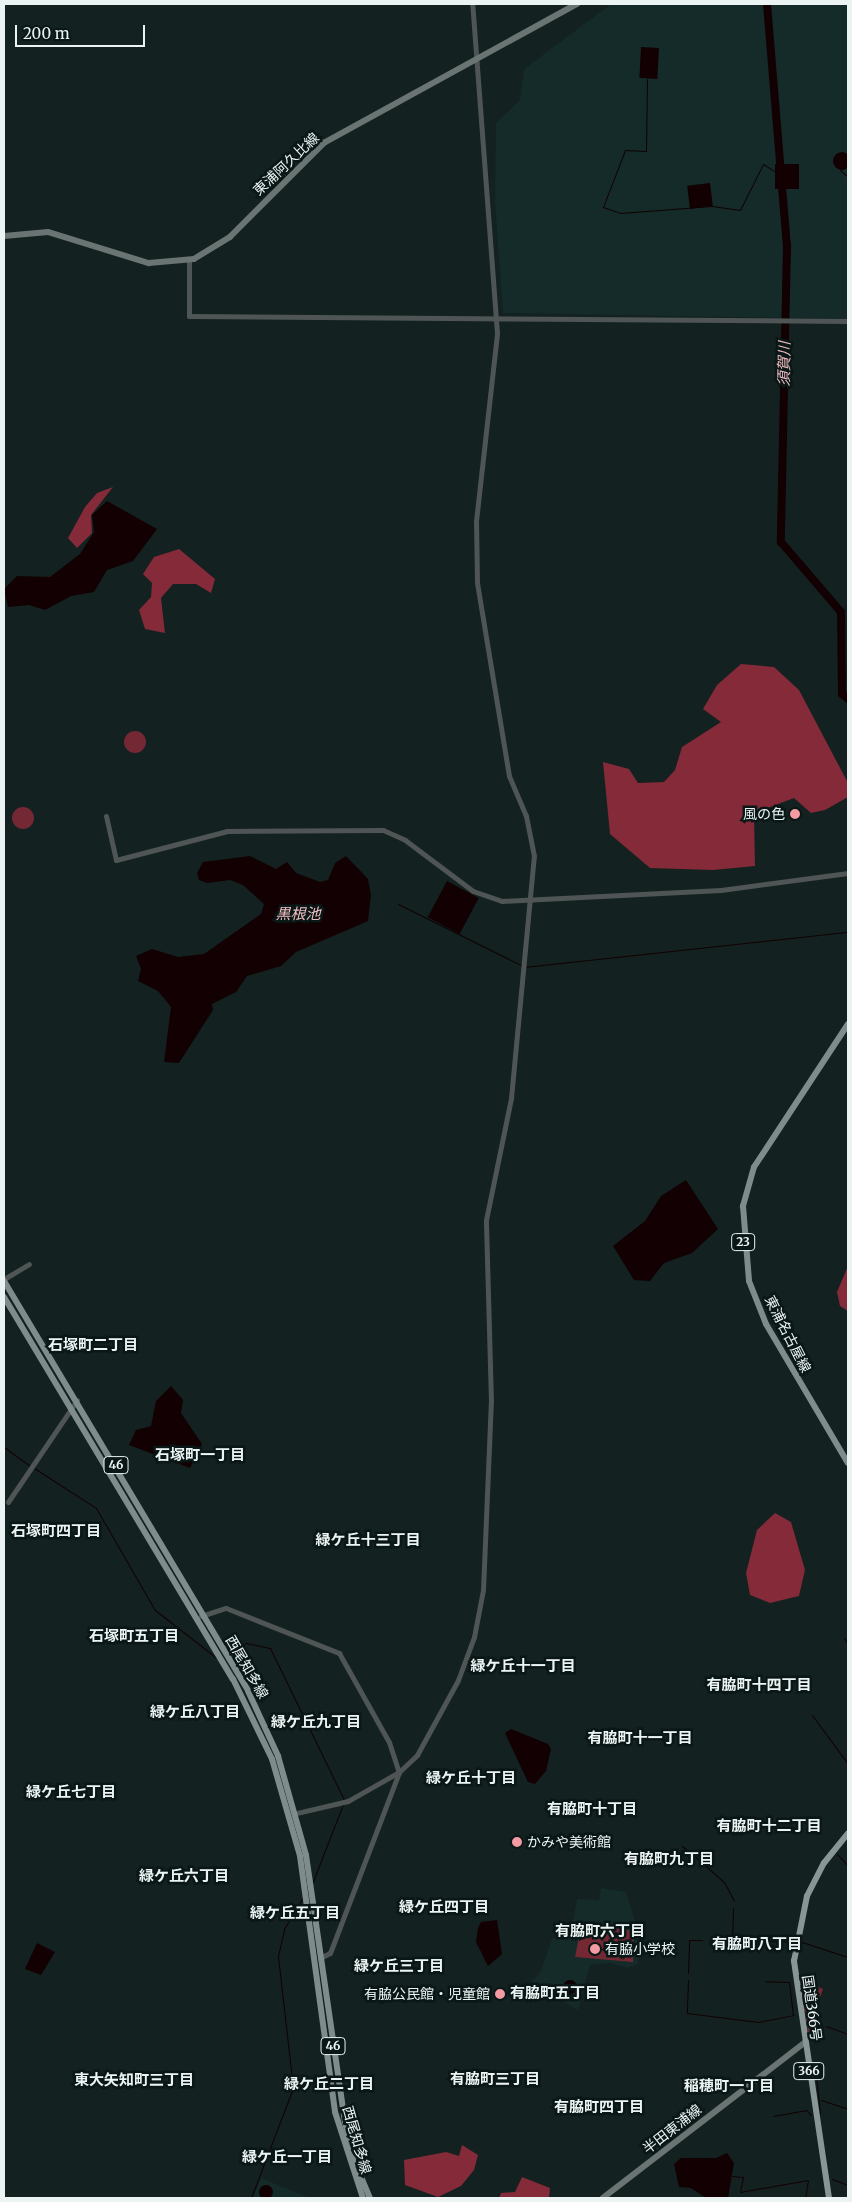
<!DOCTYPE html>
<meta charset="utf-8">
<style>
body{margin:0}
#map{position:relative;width:852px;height:2202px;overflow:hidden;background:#132120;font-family:Merriweather,"Noto Sans JP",serif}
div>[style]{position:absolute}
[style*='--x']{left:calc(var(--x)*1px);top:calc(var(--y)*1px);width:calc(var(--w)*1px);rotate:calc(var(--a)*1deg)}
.built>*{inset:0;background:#142b2a}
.green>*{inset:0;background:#732834}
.round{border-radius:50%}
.forest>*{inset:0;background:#842a39}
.water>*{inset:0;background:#120002;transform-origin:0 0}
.stream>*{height:1px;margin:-0.5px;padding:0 0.5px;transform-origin:0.5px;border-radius:0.5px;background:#120002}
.river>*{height:8px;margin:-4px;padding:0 4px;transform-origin:4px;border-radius:4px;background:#120002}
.tertiary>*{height:5px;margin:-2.5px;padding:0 2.5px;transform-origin:2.5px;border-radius:2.5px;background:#4e5554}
.secondary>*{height:5.5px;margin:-2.75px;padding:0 2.75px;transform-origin:2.75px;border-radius:2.75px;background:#697473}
.primary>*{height:6px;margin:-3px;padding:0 3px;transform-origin:3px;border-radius:3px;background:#7e8c8b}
.trunk>*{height:6px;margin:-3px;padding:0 3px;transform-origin:3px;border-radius:3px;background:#889796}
.dots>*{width:14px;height:14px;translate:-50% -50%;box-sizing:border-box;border:2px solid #0a1717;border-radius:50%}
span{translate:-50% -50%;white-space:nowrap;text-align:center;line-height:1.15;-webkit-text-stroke:5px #0a1717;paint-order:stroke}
.shield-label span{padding:1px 4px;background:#0a1717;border:1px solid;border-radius:4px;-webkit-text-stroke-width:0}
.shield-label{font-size:12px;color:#ebf4f3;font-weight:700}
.street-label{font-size:14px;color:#ebf4f3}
.poi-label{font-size:14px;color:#ebf4f3}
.right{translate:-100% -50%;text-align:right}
.left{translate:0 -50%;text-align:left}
.water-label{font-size:15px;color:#f4bfc3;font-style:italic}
.neighbourhood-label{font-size:15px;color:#ebf4f3;font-weight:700}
.frame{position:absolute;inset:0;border:5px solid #ebf4f3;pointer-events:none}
.scale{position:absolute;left:15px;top:25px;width:130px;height:22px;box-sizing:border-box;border:2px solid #ebf4f3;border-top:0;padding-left:6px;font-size:15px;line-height:18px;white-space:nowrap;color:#ebf4f3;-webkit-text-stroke:4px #0a1717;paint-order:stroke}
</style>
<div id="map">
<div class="built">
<div style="clip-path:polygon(611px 4px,848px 4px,848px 319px,503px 313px,495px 203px,496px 123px,520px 100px,524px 69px)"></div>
<div style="clip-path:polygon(601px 1888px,626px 1892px,641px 1940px,638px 1964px,627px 1968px,611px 1963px,590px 1965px,578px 2010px,531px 1982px,540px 1973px,552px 1939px,571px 1934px,577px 1899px,599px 1900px)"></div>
<div style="clip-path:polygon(261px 2178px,310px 2198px,253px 2198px)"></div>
</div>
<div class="green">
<div class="round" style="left:124px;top:731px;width:22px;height:22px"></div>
<div class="round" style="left:12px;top:807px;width:22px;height:22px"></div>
<div style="clip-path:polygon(582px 1922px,634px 1931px,633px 1962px,575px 1957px)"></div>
<div style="clip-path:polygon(796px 1979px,823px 1989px,815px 2012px,802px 2011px)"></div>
<div style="clip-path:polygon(805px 2013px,819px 2019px,821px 2032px,809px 2038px)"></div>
</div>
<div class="forest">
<div style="clip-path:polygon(113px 487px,91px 515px,92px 533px,77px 548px,68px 538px,85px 507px,97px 493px)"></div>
<div style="clip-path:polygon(179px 549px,215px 579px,211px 593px,196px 584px,173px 584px,161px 598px,165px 633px,145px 629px,139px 610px,151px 597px,152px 583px,143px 574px,154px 557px)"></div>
<div style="clip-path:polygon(741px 664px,774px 667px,799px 690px,848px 783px,848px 797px,825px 810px,811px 813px,794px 798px,754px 813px,755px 866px,713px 870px,650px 868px,610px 834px,603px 762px,629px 769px,638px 783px,664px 782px,675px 770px,682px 747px,721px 722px,703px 709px,717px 685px)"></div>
<div style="clip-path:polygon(848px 1266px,848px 1311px,840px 1306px,837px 1292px)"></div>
<div style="clip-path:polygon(775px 1513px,791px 1522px,805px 1570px,799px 1596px,770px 1603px,750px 1595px,746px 1573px,757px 1530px)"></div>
<div style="clip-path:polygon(462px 2145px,478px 2155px,474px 2170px,461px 2186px,438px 2197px,405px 2185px,404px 2160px,446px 2152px,459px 2156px)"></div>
<div style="clip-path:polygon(522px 2177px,550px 2188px,549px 2198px,499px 2198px,501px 2193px,515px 2192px)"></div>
</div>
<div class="water">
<div style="left:641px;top:47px;width:18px;height:31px;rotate:3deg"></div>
<div class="round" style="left:833px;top:152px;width:18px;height:18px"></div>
<div style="left:799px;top:164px;width:25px;height:24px;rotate:90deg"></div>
<div style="left:710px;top:183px;width:23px;height:23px;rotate:83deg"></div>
<div style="clip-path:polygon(107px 501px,157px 529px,133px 561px,107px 570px,94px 592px,71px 596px,45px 610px,29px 605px,8px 607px,4px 589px,17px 576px,50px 577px,80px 554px,94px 532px,92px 515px)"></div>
<div style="clip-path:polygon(250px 856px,276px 869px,287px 862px,296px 873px,320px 882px,328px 880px,335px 863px,346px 856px,368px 879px,371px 895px,368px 921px,296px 952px,281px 966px,247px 976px,236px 992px,212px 1004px,213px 1010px,179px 1063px,164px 1062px,171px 1007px,158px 991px,138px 981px,141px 969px,136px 956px,152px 949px,178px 957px,204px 954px,261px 914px,264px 904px,243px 885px,230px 880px,207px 883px,199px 880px,197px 873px,203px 862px)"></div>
<div style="left:447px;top:881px;width:36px;height:41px;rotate:28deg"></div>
<div style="clip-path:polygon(686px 1180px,718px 1229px,692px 1253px,664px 1263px,650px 1281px,634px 1280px,613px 1246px,645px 1221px,661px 1196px)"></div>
<div style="clip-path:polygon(171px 1386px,183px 1400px,181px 1413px,202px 1444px,190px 1468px,129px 1445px,136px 1430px,151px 1426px,156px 1401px)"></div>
<div style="clip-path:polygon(511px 1729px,548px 1744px,551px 1749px,546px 1771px,535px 1784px,528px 1782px,505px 1733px)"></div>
<div style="clip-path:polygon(497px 1920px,502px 1954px,488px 1966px,476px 1942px,478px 1928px,481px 1922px)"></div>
<div style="clip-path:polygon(37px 1943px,55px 1952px,41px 1975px,25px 1969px)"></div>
<div class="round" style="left:563px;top:1980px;width:14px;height:14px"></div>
<div style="clip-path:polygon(727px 2153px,734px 2163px,728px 2198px,706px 2198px,691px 2188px,679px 2187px,674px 2164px,681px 2158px,716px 2158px)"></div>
<div class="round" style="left:259px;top:2185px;width:14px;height:14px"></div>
</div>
<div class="stream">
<div style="--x:647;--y:79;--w:72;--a:90.8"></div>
<div style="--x:646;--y:151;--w:21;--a:-177"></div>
<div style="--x:625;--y:150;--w:61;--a:111.1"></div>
<div style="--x:603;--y:207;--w:18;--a:19"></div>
<div style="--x:620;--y:213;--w:92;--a:-4.4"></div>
<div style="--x:712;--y:206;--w:28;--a:8"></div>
<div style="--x:740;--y:210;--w:51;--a:-63.4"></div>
<div style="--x:763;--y:164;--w:13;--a:32"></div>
<div style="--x:840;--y:170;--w:11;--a:41"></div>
<div style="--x:398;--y:904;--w:137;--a:26.4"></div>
<div style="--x:524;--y:967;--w:326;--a:-6.2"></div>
<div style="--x:4;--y:1447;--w:32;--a:36"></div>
<div style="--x:34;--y:1468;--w:74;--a:32.8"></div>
<div style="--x:96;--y:1508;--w:118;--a:60"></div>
<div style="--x:155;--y:1610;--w:80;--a:37.9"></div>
<div style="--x:844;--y:1638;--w:7;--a:56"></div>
<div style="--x:228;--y:1653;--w:21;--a:-29"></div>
<div style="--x:246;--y:1643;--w:25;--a:12"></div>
<div style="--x:270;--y:1648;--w:169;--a:64"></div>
<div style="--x:812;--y:1715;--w:61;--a:53.7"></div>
<div style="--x:682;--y:1846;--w:5;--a:37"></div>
<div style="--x:691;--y:1853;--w:44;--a:41.3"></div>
<div style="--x:724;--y:1882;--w:21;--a:62"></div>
<div style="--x:837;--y:1854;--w:16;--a:47"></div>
<div style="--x:312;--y:1884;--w:86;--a:-68.8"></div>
<div style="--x:732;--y:1940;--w:32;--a:-88"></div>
<div style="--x:709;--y:1941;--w:49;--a:0"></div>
<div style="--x:766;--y:1941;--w:29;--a:2"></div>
<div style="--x:802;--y:1942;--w:48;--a:18.1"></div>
<div style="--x:688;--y:1973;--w:33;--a:-88"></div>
<div style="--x:689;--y:1940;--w:13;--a:0"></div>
<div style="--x:688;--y:1980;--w:33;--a:92"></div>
<div style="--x:687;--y:2013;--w:72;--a:7.2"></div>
<div style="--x:758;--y:2022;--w:36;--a:-11"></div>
<div style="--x:793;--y:2015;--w:33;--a:-97"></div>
<div style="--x:789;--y:1982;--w:24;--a:-178"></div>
<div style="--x:826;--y:2026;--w:23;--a:20"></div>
<div style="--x:815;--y:2065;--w:49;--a:84.2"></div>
<div style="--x:821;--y:2100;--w:28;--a:18"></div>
<div style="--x:773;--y:2116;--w:34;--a:-10"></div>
<div style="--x:806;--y:2110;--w:7;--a:45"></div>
<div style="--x:732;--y:2176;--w:11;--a:5"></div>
<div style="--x:743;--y:2177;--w:15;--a:101"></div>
<div style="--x:740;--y:2192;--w:69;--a:-10"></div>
<div style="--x:808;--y:2180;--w:18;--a:99"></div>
<div style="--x:832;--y:2179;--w:17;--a:21"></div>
<div style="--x:251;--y:2198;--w:118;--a:-69.1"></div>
<div style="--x:293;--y:2088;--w:133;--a:-96.5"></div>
<div style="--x:278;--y:1956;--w:28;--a:-77"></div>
<div style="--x:284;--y:1929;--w:37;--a:-59"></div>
</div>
<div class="river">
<div style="--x:767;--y:4;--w:242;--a:85.3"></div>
<div style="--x:787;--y:245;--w:297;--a:91.2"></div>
<div style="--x:781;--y:542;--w:92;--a:49.4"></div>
<div style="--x:841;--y:612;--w:82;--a:89.3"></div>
<div style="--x:842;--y:694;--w:8;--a:40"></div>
</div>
<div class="tertiary">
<div style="--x:189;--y:261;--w:55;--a:90"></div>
<div style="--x:189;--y:316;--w:659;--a:0.43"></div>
<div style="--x:106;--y:816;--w:45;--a:77.2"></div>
<div style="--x:116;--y:860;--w:115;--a:-14.6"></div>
<div style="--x:227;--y:831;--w:156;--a:-0.4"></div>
<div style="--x:383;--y:830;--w:24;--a:24"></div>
<div style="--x:405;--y:840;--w:85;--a:36.9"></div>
<div style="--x:473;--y:891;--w:31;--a:19"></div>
<div style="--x:502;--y:901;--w:219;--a:-2.9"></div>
<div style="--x:721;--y:890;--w:128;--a:-7.6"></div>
<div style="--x:4;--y:1279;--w:29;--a:-31"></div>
<div style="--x:8;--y:1502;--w:123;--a:-55.9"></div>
<div style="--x:201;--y:1616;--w:26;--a:-18"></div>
<div style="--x:226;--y:1608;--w:122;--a:21.7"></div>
<div style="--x:339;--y:1653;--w:102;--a:60.7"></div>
<div style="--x:389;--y:1742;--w:32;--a:72"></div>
<div style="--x:399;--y:1772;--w:59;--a:150.4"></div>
<div style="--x:348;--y:1801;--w:52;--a:166.8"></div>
<div style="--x:320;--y:1958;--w:11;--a:-27"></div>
<div style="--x:330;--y:1953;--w:194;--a:-69.1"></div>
<div style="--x:399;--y:1772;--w:25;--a:-43"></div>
<div style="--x:417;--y:1755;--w:85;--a:-61.3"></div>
<div style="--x:458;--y:1680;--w:46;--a:-69.6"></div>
<div style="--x:474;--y:1637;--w:48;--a:-79.2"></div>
<div style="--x:483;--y:1590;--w:188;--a:-87.6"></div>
<div style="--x:491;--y:1402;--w:182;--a:-91.6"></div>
<div style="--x:486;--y:1220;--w:125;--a:-78.4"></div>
<div style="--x:511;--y:1098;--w:243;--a:-84.6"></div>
<div style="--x:534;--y:856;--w:41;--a:-101.3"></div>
<div style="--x:526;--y:816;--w:43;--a:-113"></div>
<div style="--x:509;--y:776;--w:197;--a:-99.4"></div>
<div style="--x:477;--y:582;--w:61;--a:-90.9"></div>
<div style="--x:476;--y:521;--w:189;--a:-83.6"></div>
<div style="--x:497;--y:333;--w:330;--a:-94.3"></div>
</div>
<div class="secondary">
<div style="--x:4;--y:236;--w:44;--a:-5.2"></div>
<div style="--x:48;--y:232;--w:106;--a:17.1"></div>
<div style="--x:149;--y:263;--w:45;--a:-5.1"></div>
<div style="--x:194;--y:259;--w:42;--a:-31.4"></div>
<div style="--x:230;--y:237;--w:133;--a:-45"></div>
<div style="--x:324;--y:143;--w:289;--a:-28.8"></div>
<div style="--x:603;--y:2198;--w:254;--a:-37.6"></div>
</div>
<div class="primary">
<div style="--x:848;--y:1024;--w:171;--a:123.3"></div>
<div style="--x:754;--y:1167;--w:41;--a:105.8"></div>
<div style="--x:743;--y:1206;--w:75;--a:85.4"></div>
<div style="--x:749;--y:1281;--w:46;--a:68.4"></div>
<div style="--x:766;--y:1324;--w:161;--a:59.5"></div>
<div style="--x:4;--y:1281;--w:477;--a:59.2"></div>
<div style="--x:248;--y:1691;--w:72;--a:65.2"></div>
<div style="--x:278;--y:1756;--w:103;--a:74.2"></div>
<div style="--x:306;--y:1855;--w:270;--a:81.7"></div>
<div style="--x:345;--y:2122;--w:37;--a:77"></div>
<div style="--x:353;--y:2158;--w:43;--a:67"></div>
<div style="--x:4;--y:1297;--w:445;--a:59.1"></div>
<div style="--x:233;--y:1679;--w:89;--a:64"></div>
<div style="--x:272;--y:1759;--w:101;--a:73.9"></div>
<div style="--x:300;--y:1856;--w:258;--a:82.2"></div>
<div style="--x:335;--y:2112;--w:90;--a:72"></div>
</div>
<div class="trunk">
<div style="--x:829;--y:2198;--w:240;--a:-98.4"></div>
<div style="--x:794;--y:1961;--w:66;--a:-78.7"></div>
<div style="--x:807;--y:1896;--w:37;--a:-63"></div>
<div style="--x:824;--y:1863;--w:38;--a:-51"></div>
</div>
<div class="dots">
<div style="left:795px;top:814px;background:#f49aa2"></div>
<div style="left:517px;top:1842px;background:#f49aa2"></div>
<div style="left:595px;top:1949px;background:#f49aa2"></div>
<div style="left:500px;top:1994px;background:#f49aa2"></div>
</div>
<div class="shield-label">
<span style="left:743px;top:1242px">23</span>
<span style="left:116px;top:1465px">46</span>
<span style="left:333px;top:2046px">46</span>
<span style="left:809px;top:2071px">366</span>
</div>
<div class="street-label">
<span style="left:286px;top:164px;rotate:-43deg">東浦阿久比線</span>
<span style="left:788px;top:1334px;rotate:63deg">東浦名古屋線</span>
<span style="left:247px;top:1667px;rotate:60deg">西尾知多線</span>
<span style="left:812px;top:2008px;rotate:82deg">国道366号</span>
<span style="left:672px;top:2129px;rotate:-38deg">半田東浦線</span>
<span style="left:357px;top:2140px;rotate:74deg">西尾知多線</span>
</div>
<div class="poi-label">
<span class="right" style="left:785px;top:814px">風の色</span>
<span class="left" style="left:527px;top:1842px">かみや美術館</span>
<span class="left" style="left:605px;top:1949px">有脇小学校</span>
<span class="right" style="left:490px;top:1994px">有脇公民館・児童館</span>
</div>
<div class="water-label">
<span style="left:784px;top:364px;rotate:-89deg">須賀川</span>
<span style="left:298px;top:914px">黒根池</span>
</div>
<div class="neighbourhood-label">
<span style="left:93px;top:1345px">石塚町二丁目</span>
<span style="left:200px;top:1455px">石塚町一丁目</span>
<span style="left:56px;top:1531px">石塚町四丁目</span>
<span style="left:368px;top:1540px">緑ケ丘十三丁目</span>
<span style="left:134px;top:1636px">石塚町五丁目</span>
<span style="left:523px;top:1666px">緑ケ丘十一丁目</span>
<span style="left:759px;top:1685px">有脇町十四丁目</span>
<span style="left:195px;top:1712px">緑ケ丘八丁目</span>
<span style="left:316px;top:1722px">緑ケ丘九丁目</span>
<span style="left:640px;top:1738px">有脇町十一丁目</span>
<span style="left:471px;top:1778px">緑ケ丘十丁目</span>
<span style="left:71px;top:1792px">緑ケ丘七丁目</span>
<span style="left:592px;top:1809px">有脇町十丁目</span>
<span style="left:769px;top:1826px">有脇町十二丁目</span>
<span style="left:669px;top:1859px">有脇町九丁目</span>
<span style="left:184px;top:1876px">緑ケ丘六丁目</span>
<span style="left:444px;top:1907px">緑ケ丘四丁目</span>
<span style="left:295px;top:1913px">緑ケ丘五丁目</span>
<span style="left:600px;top:1931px">有脇町六丁目</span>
<span style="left:757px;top:1944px">有脇町八丁目</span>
<span style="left:399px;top:1966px">緑ケ丘三丁目</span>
<span style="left:555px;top:1993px">有脇町五丁目</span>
<span style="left:495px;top:2079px">有脇町三丁目</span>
<span style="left:134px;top:2080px">東大矢知町三丁目</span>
<span style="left:329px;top:2084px">緑ケ丘二丁目</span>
<span style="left:729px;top:2086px">稲穂町一丁目</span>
<span style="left:599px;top:2107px">有脇町四丁目</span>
<span style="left:287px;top:2157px">緑ケ丘一丁目</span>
</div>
<div class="frame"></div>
<div class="scale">200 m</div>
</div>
